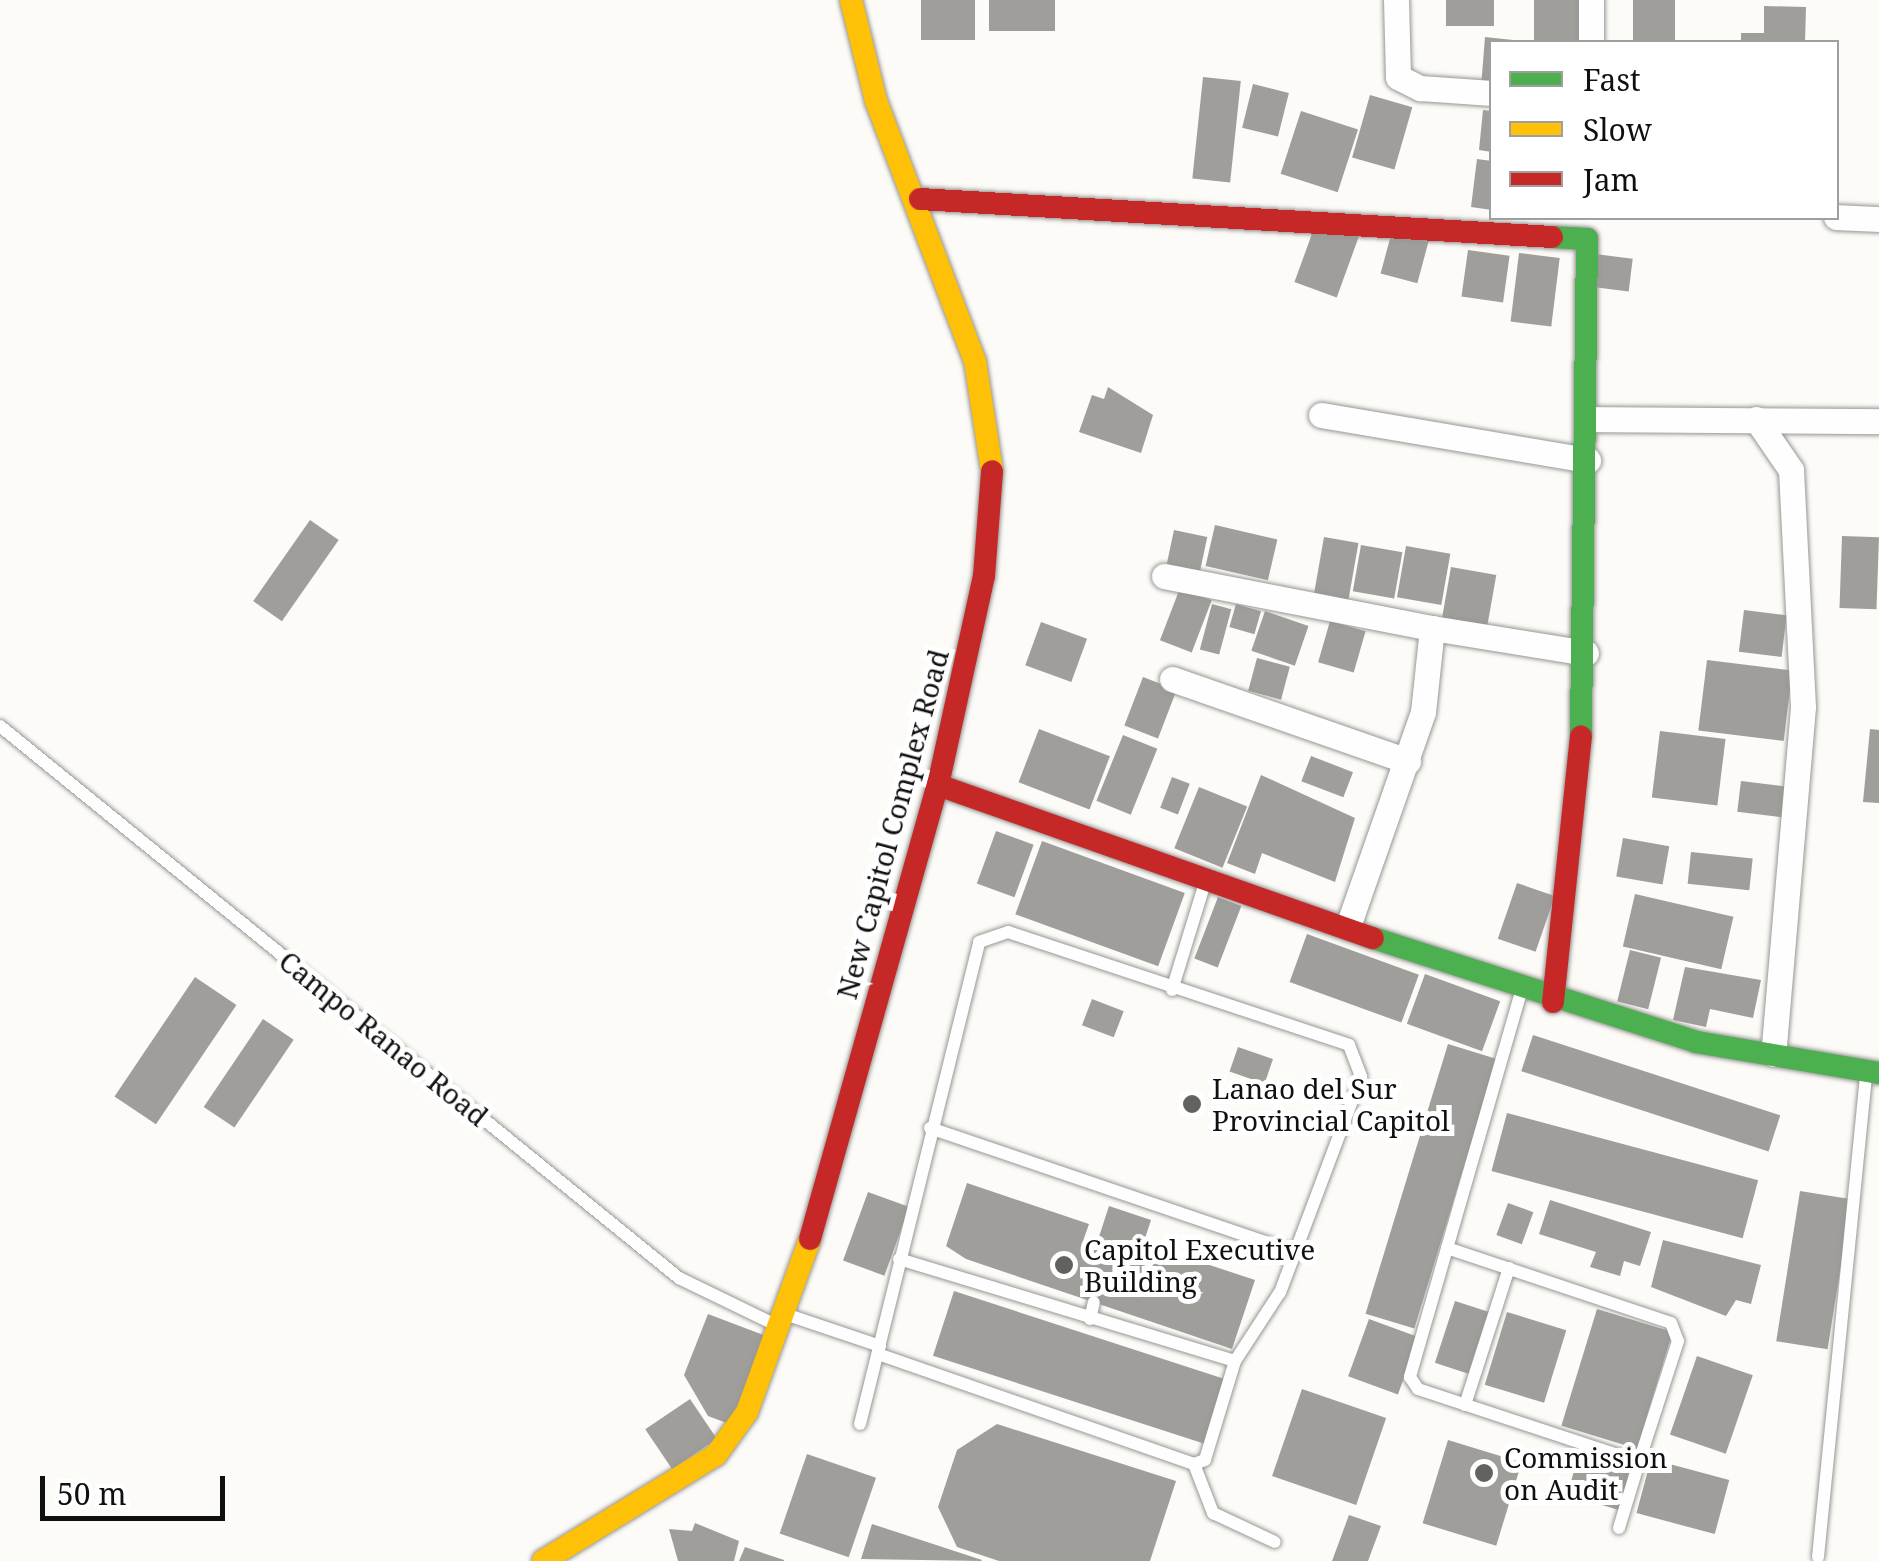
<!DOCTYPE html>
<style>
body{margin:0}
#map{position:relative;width:1879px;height:1561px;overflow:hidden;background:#fcfbf7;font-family:"Noto Serif",serif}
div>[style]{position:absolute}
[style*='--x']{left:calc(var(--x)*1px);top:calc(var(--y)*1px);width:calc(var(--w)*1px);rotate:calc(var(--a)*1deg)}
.building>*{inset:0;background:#a09e9b;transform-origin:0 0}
.roads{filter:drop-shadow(0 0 2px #969694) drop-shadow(0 0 2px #969694)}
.lane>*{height:12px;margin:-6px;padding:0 6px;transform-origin:6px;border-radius:6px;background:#fffefe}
.street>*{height:25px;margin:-12.5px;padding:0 12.5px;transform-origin:12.5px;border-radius:12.5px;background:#fffefe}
.fast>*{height:22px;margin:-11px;padding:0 11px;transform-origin:11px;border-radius:11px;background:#4caf50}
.slow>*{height:22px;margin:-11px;padding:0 11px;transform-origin:11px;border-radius:11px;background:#ffc107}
.jam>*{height:22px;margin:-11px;padding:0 11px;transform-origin:11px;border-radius:11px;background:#c62828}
.dots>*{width:28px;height:28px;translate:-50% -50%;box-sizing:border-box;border:5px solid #fff;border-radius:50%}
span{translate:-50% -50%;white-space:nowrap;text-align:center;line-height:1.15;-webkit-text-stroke:10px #fff;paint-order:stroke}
.street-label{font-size:28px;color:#101010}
.poi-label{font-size:28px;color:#101010}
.left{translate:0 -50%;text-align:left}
.legend{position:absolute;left:1489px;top:40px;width:350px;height:180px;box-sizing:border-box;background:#fff;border:2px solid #9f9f9f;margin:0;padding:12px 18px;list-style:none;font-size:30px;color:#101010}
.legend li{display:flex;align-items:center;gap:20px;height:50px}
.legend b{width:50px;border:2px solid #9f9f9f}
.scale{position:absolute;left:40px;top:1476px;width:185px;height:45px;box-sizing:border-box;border:5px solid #101010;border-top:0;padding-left:12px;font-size:30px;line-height:35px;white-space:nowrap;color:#101010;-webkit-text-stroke:8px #fff;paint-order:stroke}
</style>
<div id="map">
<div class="building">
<div style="left:921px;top:0;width:54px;height:40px"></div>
<div style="left:989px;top:0;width:66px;height:31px"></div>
<div style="left:1446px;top:0;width:48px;height:26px"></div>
<div style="left:1534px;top:0;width:53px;height:42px"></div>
<div style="left:1633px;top:0;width:42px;height:42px"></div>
<div style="clip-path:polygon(1764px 6px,1806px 7px,1805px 42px,1741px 42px,1741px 33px,1764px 33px)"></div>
<div style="clip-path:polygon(1485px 37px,1513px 40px,1492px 42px,1492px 88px,1481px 87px)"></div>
<div style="left:1203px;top:77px;width:38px;height:102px;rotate:6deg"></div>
<div style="left:1253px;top:84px;width:37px;height:45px;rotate:14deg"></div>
<div style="left:1370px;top:95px;width:44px;height:65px;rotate:16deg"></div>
<div style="clip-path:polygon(1483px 110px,1492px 111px,1492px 152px,1479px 150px)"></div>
<div style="left:1301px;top:111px;width:60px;height:66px;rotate:18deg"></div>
<div style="clip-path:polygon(1477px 159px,1492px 161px,1492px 210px,1471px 207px)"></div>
<div style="left:1317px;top:220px;width:45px;height:66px;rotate:20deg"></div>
<div style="left:1392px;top:231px;width:38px;height:44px;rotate:15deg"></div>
<div style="left:1468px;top:250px;width:42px;height:47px;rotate:8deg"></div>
<div style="left:1519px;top:253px;width:41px;height:69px;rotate:7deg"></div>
<div style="left:1595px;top:254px;width:38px;height:33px;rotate:7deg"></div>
<div style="clip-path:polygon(1108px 387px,1153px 415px,1141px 453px,1079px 432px,1092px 395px,1104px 399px)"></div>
<div style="left:310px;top:520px;width:35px;height:99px;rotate:35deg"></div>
<div style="left:1215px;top:525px;width:64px;height:42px;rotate:13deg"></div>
<div style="left:1174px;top:530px;width:34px;height:41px;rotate:12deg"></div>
<div style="left:1842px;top:536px;width:37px;height:72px;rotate:2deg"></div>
<div style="left:1324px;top:537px;width:35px;height:66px;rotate:10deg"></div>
<div style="left:1361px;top:545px;width:42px;height:47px;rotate:10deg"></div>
<div style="left:1406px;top:546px;width:45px;height:52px;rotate:10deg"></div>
<div style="left:1451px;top:567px;width:46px;height:57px;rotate:10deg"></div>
<div style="left:1180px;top:588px;width:34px;height:56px;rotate:21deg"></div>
<div style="left:1212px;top:604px;width:20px;height:47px;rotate:15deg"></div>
<div style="left:1236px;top:604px;width:26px;height:24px;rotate:16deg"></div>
<div style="left:1744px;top:610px;width:43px;height:42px;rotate:7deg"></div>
<div style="left:1265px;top:611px;width:46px;height:42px;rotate:19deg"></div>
<div style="left:1330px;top:621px;width:37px;height:43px;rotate:16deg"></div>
<div style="left:1041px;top:622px;width:49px;height:46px;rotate:20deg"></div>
<div style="left:1257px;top:658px;width:34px;height:34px;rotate:15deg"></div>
<div style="left:1707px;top:660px;width:86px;height:71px;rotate:7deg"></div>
<div style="left:1143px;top:677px;width:36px;height:52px;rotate:21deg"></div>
<div style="left:1039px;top:729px;width:76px;height:57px;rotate:21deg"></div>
<div style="clip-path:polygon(1870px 729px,1879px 730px,1879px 803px,1863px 802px)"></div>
<div style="left:1660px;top:731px;width:66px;height:67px;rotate:7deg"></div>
<div style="left:1123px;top:735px;width:37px;height:71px;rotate:22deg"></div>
<div style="left:1311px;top:756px;width:45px;height:27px;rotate:21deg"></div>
<div style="clip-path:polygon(1261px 775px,1355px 818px,1335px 882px,1262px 853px,1255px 874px,1227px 863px)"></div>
<div style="left:1172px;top:777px;width:19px;height:33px;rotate:21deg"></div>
<div style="left:1741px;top:781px;width:48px;height:31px;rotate:7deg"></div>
<div style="left:1199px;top:787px;width:52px;height:66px;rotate:22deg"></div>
<div style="left:996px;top:831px;width:40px;height:56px;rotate:20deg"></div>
<div style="left:1623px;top:838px;width:47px;height:39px;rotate:10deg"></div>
<div style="left:1042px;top:841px;width:152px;height:78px;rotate:20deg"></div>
<div style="left:1691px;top:852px;width:62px;height:32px;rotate:6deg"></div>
<div style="left:1517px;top:883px;width:40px;height:59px;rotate:19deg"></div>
<div style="left:1635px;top:894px;width:101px;height:54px;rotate:13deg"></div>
<div style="left:1218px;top:897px;width:25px;height:66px;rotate:21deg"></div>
<div style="left:1307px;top:934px;width:119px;height:51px;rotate:20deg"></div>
<div style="left:1630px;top:950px;width:32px;height:53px;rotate:14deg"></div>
<div style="clip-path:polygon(1685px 967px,1761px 980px,1753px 1018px,1710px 1009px,1706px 1027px,1673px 1020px)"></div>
<div style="left:1425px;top:974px;width:80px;height:53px;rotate:20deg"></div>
<div style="left:195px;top:977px;width:50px;height:144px;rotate:34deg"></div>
<div style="left:1092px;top:999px;width:34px;height:28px;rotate:21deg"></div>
<div style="left:263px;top:1019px;width:37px;height:106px;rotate:34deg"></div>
<div style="left:1533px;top:1035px;width:260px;height:38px;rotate:18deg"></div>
<div style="left:1448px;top:1044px;width:51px;height:282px;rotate:17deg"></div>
<div style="left:1238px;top:1047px;width:37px;height:26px;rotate:19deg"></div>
<div style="left:1507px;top:1113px;width:260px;height:60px;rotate:15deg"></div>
<div style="clip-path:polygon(967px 1183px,1089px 1224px,1082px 1244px,1095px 1249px,1109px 1206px,1151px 1220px,1137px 1263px,1152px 1268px,1158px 1248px,1255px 1280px,1232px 1349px,966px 1259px,946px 1246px)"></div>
<div style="left:1800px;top:1191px;width:52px;height:152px;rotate:9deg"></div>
<div style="left:868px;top:1192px;width:44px;height:73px;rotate:20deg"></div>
<div style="clip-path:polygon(1550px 1200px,1651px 1232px,1640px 1266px,1624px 1261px,1620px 1276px,1590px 1267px,1596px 1252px,1539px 1234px)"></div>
<div style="left:1508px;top:1203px;width:27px;height:34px;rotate:20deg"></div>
<div style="clip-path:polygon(1663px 1240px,1761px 1265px,1751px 1304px,1736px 1300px,1726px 1316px,1651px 1287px)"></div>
<div style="left:954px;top:1291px;width:287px;height:68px;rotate:18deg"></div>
<div style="left:1455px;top:1301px;width:35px;height:65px;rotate:18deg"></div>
<div style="left:1597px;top:1309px;width:79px;height:122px;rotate:17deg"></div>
<div style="left:1507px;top:1312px;width:62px;height:76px;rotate:17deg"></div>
<div style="clip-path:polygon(708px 1314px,766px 1336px,732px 1425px,708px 1416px,684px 1375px)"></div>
<div style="left:1369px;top:1319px;width:53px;height:61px;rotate:20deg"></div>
<div style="left:1697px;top:1356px;width:59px;height:83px;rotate:19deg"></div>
<div style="left:1302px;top:1389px;width:89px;height:92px;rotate:19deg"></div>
<div style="left:690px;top:1399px;width:48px;height:54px;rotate:56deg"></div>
<div style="clip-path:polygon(997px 1424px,1176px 1481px,1150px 1561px,999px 1561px,957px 1547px,938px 1507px,957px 1450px)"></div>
<div style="left:1448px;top:1440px;width:77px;height:87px;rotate:17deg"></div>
<div style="left:807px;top:1454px;width:73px;height:84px;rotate:19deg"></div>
<div style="left:1579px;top:1455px;width:58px;height:41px;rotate:17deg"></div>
<div style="left:1651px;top:1459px;width:81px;height:56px;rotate:15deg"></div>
<div style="clip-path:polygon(1349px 1515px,1381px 1526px,1368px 1561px,1332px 1561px)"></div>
<div style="clip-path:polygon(695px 1523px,739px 1541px,734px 1561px,678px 1561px,669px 1529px,692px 1531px)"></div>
<div style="clip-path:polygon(872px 1524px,982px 1560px,981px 1561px,861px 1559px)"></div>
<div style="clip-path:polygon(745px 1547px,784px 1560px,784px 1561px,739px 1561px)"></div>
</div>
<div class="roads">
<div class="lane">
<div style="--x:0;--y:726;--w:875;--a:39.11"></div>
<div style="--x:679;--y:1278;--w:112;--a:25.9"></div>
<div style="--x:1172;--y:990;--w:112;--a:-72.9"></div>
<div style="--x:1521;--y:992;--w:401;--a:106.1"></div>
<div style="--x:1410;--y:1377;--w:14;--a:56"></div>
<div style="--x:1418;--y:1389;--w:233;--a:18.3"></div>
<div style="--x:1639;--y:1462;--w:69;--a:106.9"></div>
<div style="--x:930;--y:1128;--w:388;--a:18.8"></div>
<div style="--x:1447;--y:1248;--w:236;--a:18.5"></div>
<div style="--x:1671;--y:1323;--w:19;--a:69"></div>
<div style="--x:1678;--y:1341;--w:127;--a:107.9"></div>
<div style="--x:899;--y:1259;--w:351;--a:16.9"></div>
<div style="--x:791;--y:1316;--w:94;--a:18.6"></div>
<div style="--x:1090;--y:1319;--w:17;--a:-77"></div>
<div style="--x:1465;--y:1405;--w:144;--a:-72.2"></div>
<div style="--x:860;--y:1424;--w:496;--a:-76.1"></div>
<div style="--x:979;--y:942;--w:31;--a:-19"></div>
<div style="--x:1008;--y:932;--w:359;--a:18.3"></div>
<div style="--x:1349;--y:1045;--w:34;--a:69"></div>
<div style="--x:1361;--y:1077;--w:230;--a:110.6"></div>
<div style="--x:1280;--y:1292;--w:82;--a:123.1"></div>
<div style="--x:1235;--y:1361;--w:103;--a:106.9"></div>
<div style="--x:1205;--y:1460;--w:12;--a:160"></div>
<div style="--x:1194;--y:1464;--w:335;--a:-160.8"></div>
<div style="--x:1194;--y:1464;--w:53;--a:68.8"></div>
<div style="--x:1213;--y:1513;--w:68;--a:25.1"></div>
<div style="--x:1818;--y:1557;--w:486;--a:-84.3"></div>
</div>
<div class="street">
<div style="--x:1396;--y:0;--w:77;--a:88.5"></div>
<div style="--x:1398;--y:77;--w:25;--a:27"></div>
<div style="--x:1420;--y:88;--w:72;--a:4"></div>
<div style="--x:1591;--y:42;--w:42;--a:-90"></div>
<div style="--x:1836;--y:217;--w:43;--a:2.7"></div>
<div style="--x:1321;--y:415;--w:271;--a:9.6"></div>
<div style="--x:1587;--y:419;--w:292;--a:0.4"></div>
<div style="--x:1756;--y:419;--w:62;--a:55.5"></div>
<div style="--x:1791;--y:470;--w:237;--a:87.1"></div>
<div style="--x:1803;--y:707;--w:348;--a:94.9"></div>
<div style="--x:1164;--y:576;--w:273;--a:11"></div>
<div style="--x:1432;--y:628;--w:84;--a:96.1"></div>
<div style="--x:1423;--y:712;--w:227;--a:109.3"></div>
<div style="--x:1432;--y:628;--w:156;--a:9.2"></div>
<div style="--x:1172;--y:679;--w:250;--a:19.2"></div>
</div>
<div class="fast">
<div style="--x:1552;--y:237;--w:35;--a:3"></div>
<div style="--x:1587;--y:239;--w:497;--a:90.7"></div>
<div style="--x:1373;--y:938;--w:339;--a:17.8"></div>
<div style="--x:1696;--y:1042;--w:186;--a:9.6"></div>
</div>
<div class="slow">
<div style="--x:851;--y:0;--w:104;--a:76.1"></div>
<div style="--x:876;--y:101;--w:278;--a:69.2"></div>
<div style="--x:975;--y:361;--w:111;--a:81.2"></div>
<div style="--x:543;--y:1561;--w:203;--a:-31.5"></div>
<div style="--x:716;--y:1455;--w:53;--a:-54.2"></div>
<div style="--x:747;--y:1412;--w:184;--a:-70"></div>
</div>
<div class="jam">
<div style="--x:920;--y:199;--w:633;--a:3.44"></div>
<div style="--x:938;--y:785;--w:461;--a:19.4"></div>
<div style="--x:1553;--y:1002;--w:267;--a:-84"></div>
<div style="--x:810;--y:1239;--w:472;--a:-74.3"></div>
<div style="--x:938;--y:785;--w:214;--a:-77.6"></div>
<div style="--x:984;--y:576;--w:105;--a:-85.6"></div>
</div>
</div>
<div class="dots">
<div style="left:1192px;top:1104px;background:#636261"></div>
<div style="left:1064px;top:1265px;background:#636261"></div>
<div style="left:1484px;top:1473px;background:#636261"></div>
</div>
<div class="street-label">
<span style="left:892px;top:824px;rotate:-75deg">New Capitol Complex Road</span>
<span style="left:384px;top:1038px;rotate:39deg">Campo Ranao Road</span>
</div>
<div class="poi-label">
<span class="left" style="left:1212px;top:1104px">Lanao del Sur<br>Provincial Capitol</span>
<span class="left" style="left:1084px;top:1265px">Capitol Executive<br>Building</span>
<span class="left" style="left:1504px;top:1473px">Commission<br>on Audit</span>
</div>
<ul class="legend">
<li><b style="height:12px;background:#4caf50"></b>Fast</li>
<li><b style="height:12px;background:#ffc107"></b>Slow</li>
<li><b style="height:12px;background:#c62828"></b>Jam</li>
</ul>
<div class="scale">50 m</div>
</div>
